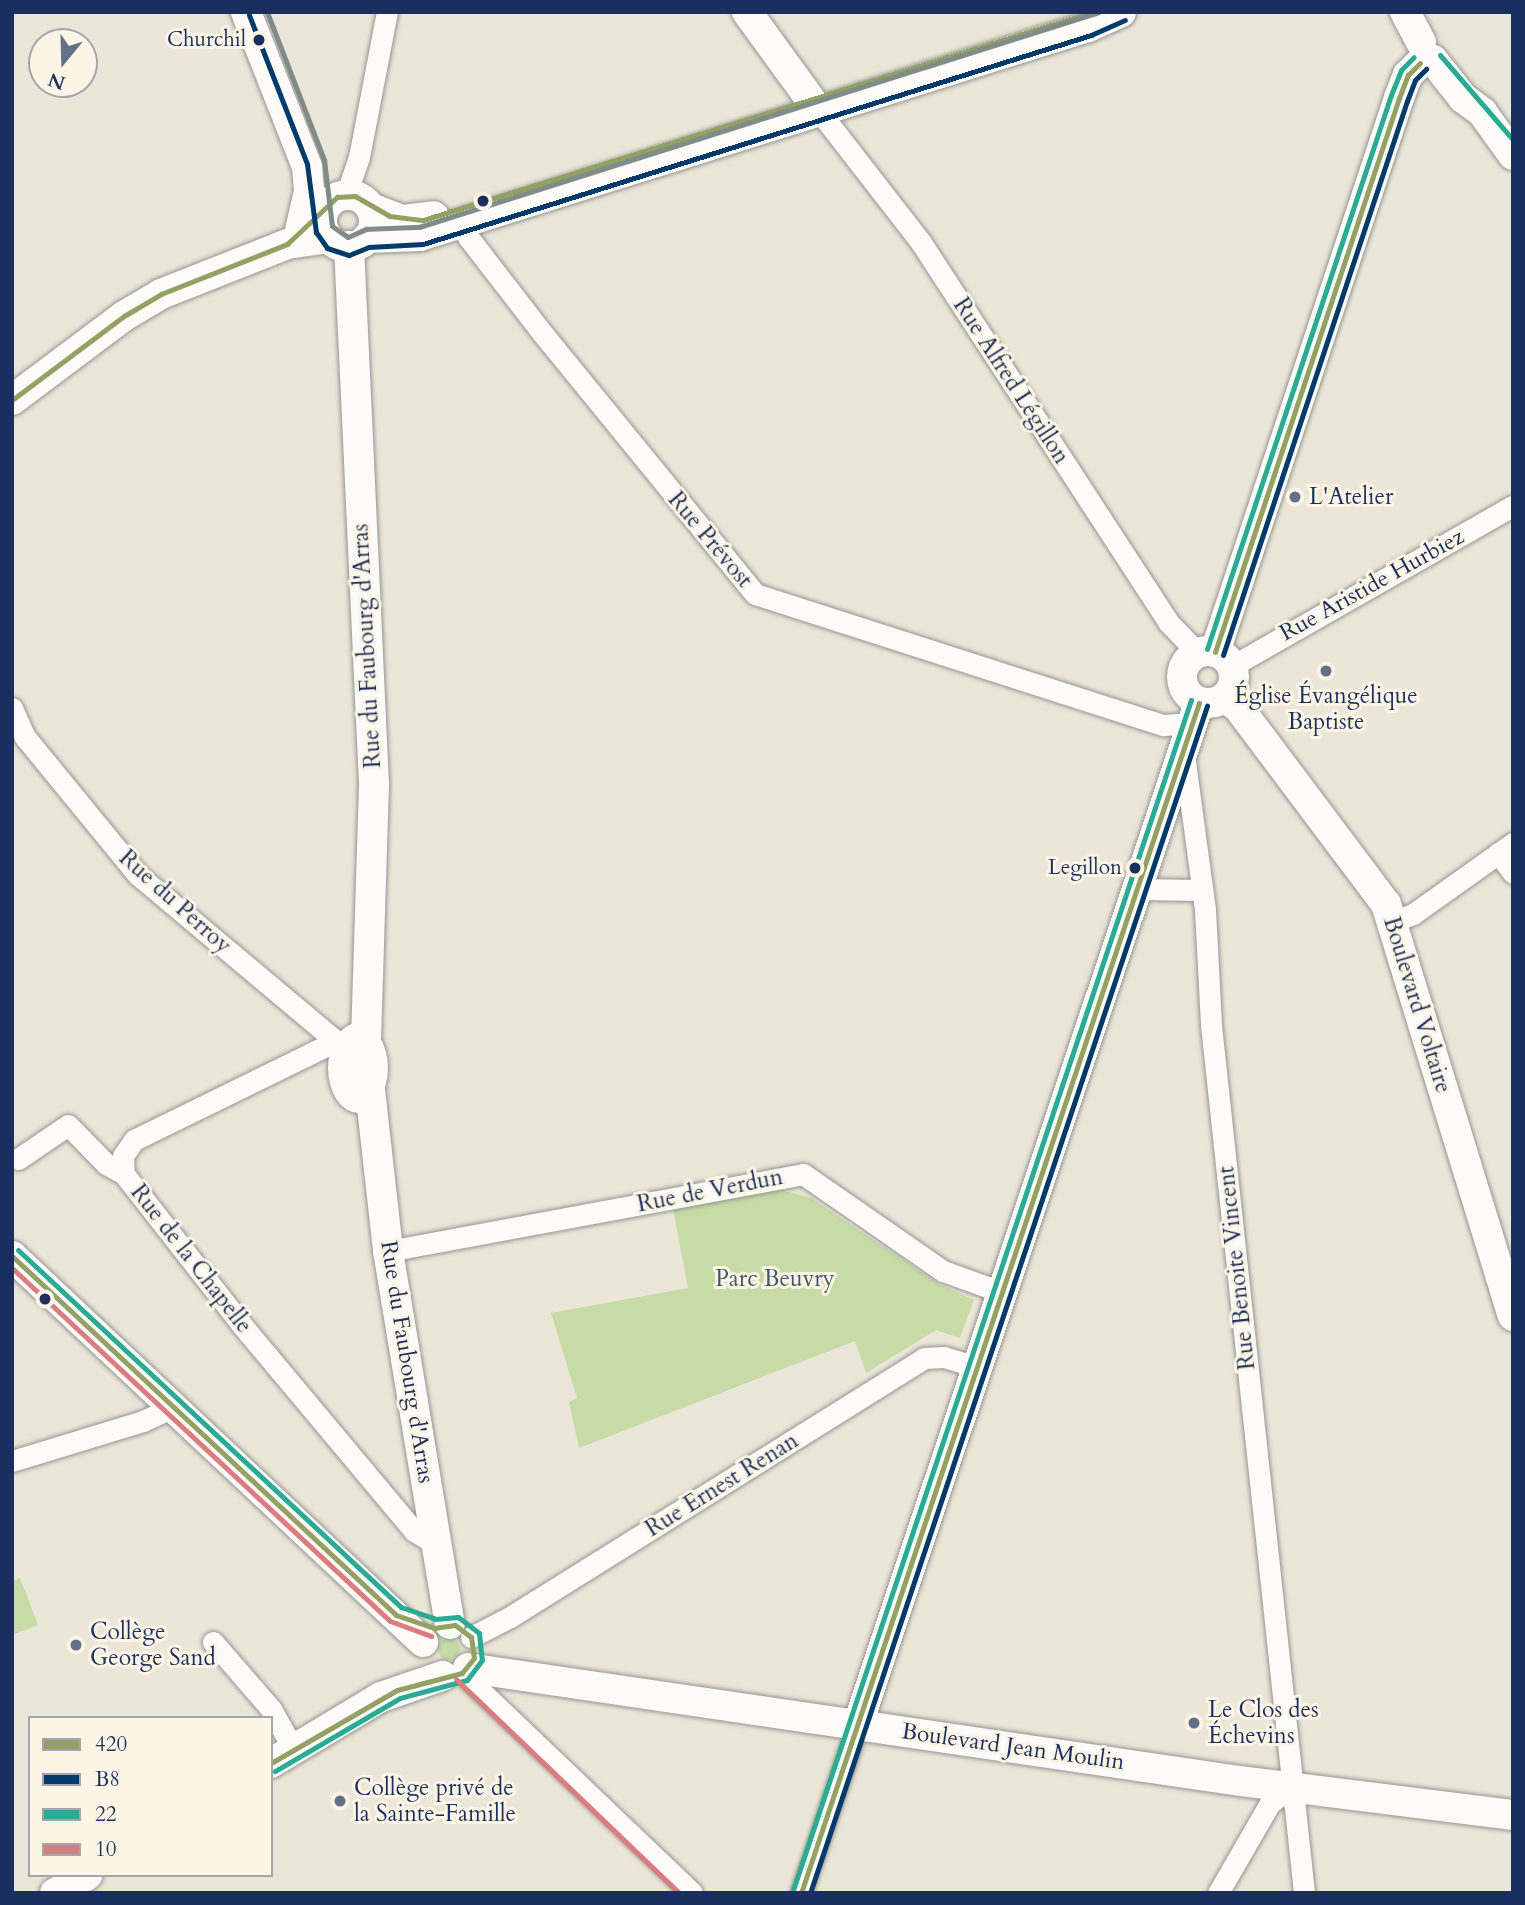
<!DOCTYPE html>
<meta charset="utf-8">
<style>
body{margin:0}
#map{position:relative;width:1525px;height:1905px;overflow:hidden;background:#ebe6d7;font-family:Cardo,serif}
div>[style]{position:absolute}
[style*='--x']{left:calc(var(--x)*1px);top:calc(var(--y)*1px);width:calc(var(--w)*1px);rotate:calc(var(--a)*1deg)}
.green>*{inset:0;background:#c6dba6}
.round{border-radius:50%}
.roads{filter:drop-shadow(0 0 2px #949594) drop-shadow(0 0 2px #949594)}
.street>*{height:21px;margin:-10.5px;padding:0 10.5px;transform-origin:10.5px;border-radius:10.5px;background:#fcfbf9}
.secondary>*{height:30px;margin:-15px;padding:0 15px;transform-origin:15px;border-radius:15px;background:#fcfbf9}
.secondary>.ring{margin:-15px;padding:0;box-sizing:content-box;background:none;border:30px solid #fcfbf9;border-radius:50%}
.bus-1>*{height:5px;margin:-2.5px;padding:0 2.5px;transform-origin:2.5px;border-radius:2.5px;background:#93a162}
.bus-2>*{height:5px;margin:-2.5px;padding:0 2.5px;transform-origin:2.5px;border-radius:2.5px;background:#023a6a}
.bus-3>*{height:5px;margin:-2.5px;padding:0 2.5px;transform-origin:2.5px;border-radius:2.5px;background:#29ab94}
.bus-4>*{height:5px;margin:-2.5px;padding:0 2.5px;transform-origin:2.5px;border-radius:2.5px;background:#db7c7e}
.bus-5>*{height:5px;margin:-2.5px;padding:0 2.5px;transform-origin:2.5px;border-radius:2.5px;background:#808c89}
.dots>*{width:19px;height:19px;translate:-50% -50%;box-sizing:border-box;border:4px solid #fcf5e5;border-radius:50%}
span{translate:-50% -50%;white-space:nowrap;text-align:center;line-height:1.15;-webkit-text-stroke:6px #fcf5e5;paint-order:stroke}
.bus-label{font-size:21px;color:#1b2f5e}
.right{translate:-100% -50%;text-align:right}
.street-label{font-size:23px;color:#1b2f5e}
.poi-label{font-size:23px;color:#1b2f5e}
.left{translate:0 -50%;text-align:left}
.park-label{font-size:23px;color:#3e5866}
.frame{position:absolute;inset:0;border:14px solid #1b2f5e;pointer-events:none}
.legend{position:absolute;left:28px;top:1716px;width:245px;height:161px;box-sizing:border-box;background:#fcf5e5;border:2px solid #a2a6af;margin:0;padding:9px 12px;list-style:none;font-size:21px;color:#1b2f5e}
.legend li{display:flex;align-items:center;gap:14px;height:35px}
.legend b{width:35px;border:2px solid #a2a6af}
.north{position:absolute;left:28px;top:28px;width:70px;height:70px;box-sizing:border-box;background:#fcf5e5;border:2px solid #a2a6af;border-radius:50%;rotate:199deg;font-size:19px;font-weight:700;line-height:28px;text-align:center;color:#1b2f5e}
.north::after{content:'';display:block;margin:auto;width:24px;height:32px;background:#646f88;clip-path:polygon(50% 0,100% 100%,50% 72%,0 100%)}
</style>
<div id="map">
<div class="green">
<div style="clip-path:polygon(778px 1189px,811px 1198px,939px 1284px,974px 1300px,960px 1338px,936px 1330px,866px 1373px,855px 1341px,579px 1448px,569px 1402px,577px 1398px,551px 1313px,688px 1288px,673px 1209px)"></div>
<div style="clip-path:polygon(20px 1578px,38px 1625px,12px 1635px,12px 1581px)"></div>
<div class="round" style="left:438px;top:1638px;width:22px;height:22px"></div>
</div>
<div class="roads">
<div class="street">
<div style="--x:819;--y:111;--w:165;--a:52.2"></div>
<div style="--x:920;--y:241;--w:455;--a:56.9"></div>
<div style="--x:1168;--y:622;--w:43;--a:45.9"></div>
<div style="--x:346;--y:195;--w:40;--a:-71.1"></div>
<div style="--x:359;--y:157;--w:148;--a:-79.1"></div>
<div style="--x:463;--y:222;--w:16;--a:72"></div>
<div style="--x:468;--y:237;--w:123;--a:52.3"></div>
<div style="--x:543;--y:334;--w:335;--a:50.8"></div>
<div style="--x:755;--y:594;--w:429;--a:17.8"></div>
<div style="--x:1164;--y:725;--w:28;--a:-4"></div>
<div style="--x:1232;--y:666;--w:323;--a:-29.7"></div>
<div style="--x:12;--y:708;--w:32;--a:66"></div>
<div style="--x:25;--y:737;--w:178;--a:50.7"></div>
<div style="--x:138;--y:875;--w:258;--a:40"></div>
<div style="--x:1184;--y:754;--w:157;--a:82.3"></div>
<div style="--x:1205;--y:910;--w:115;--a:87"></div>
<div style="--x:1211;--y:1025;--w:873;--a:83.88"></div>
<div style="--x:1498;--y:853;--w:25;--a:53"></div>
<div style="--x:1135;--y:889;--w:66;--a:0.9"></div>
<div style="--x:1393;--y:922;--w:22;--a:-22"></div>
<div style="--x:1413;--y:914;--w:123;--a:-35.4"></div>
<div style="--x:344;--y:1046;--w:9;--a:-148"></div>
<div style="--x:336;--y:1041;--w:225;--a:153.9"></div>
<div style="--x:134;--y:1140;--w:19;--a:125"></div>
<div style="--x:123;--y:1156;--w:18;--a:87"></div>
<div style="--x:124;--y:1174;--w:190;--a:52"></div>
<div style="--x:241;--y:1324;--w:270;--a:50.1"></div>
<div style="--x:414;--y:1531;--w:27;--a:31"></div>
<div style="--x:18;--y:1159;--w:60;--a:-34.2"></div>
<div style="--x:68;--y:1125;--w:54;--a:45.7"></div>
<div style="--x:106;--y:1164;--w:21;--a:29"></div>
<div style="--x:388;--y:1251;--w:422;--a:-10.5"></div>
<div style="--x:803;--y:1174;--w:170;--a:34.7"></div>
<div style="--x:943;--y:1271;--w:62;--a:19.9"></div>
<div style="--x:12;--y:1461;--w:137;--a:-17"></div>
<div style="--x:143;--y:1421;--w:31;--a:-25"></div>
<div style="--x:471;--y:1637;--w:44;--a:-27.1"></div>
<div style="--x:510;--y:1617;--w:488;--a:-32"></div>
<div style="--x:924;--y:1358;--w:20;--a:-3"></div>
<div style="--x:944;--y:1357;--w:34;--a:17"></div>
<div style="--x:213;--y:1642;--w:89;--a:49.1"></div>
<div style="--x:271;--y:1709;--w:47;--a:60.7"></div>
<div style="--x:462;--y:1673;--w:318;--a:43.7"></div>
<div style="--x:801;--y:1893;--w:178;--a:-71.4"></div>
<div style="--x:1218;--y:1893;--w:104;--a:-60"></div>
<div style="--x:1270;--y:1803;--w:25;--a:-37"></div>
</div>
<div class="secondary">
<div style="--x:246;--y:12;--w:167;--a:68.5"></div>
<div style="--x:307;--y:167;--w:24;--a:85"></div>
<div style="--x:309;--y:191;--w:39;--a:103"></div>
<div style="--x:747;--y:12;--w:122;--a:54"></div>
<div style="--x:1405;--y:12;--w:34;--a:62"></div>
<div style="--x:1433;--y:60;--w:48;--a:51.7"></div>
<div style="--x:1463;--y:98;--w:24;--a:36"></div>
<div style="--x:1482;--y:112;--w:53;--a:54.2"></div>
<div class="ring" style="left:322px;top:195px;width:22px;height:22px"></div>
<div style="--x:371;--y:208;--w:34;--a:21"></div>
<div style="--x:403;--y:220;--w:31;--a:-7"></div>
<div style="--x:367;--y:238;--w:53;--a:-2.2"></div>
<div style="--x:420;--y:236;--w:700;--a:-17.37"></div>
<div style="--x:1088;--y:27;--w:36;--a:-24"></div>
<div style="--x:349;--y:246;--w:540;--a:87.34"></div>
<div style="--x:374;--y:785;--w:261;--a:91.8"></div>
<div style="--x:12;--y:400;--w:140;--a:-36.9"></div>
<div style="--x:124;--y:316;--w:43;--a:-30.7"></div>
<div style="--x:161;--y:294;--w:136;--a:-21.6"></div>
<div style="--x:287;--y:244;--w:42;--a:-8.1"></div>
<div class="ring" style="left:1182px;top:651px;width:22px;height:22px"></div>
<div style="--x:1215;--y:652;--w:584;--a:-71.63"></div>
<div style="--x:1399;--y:98;--w:25;--a:-69"></div>
<div style="--x:1408;--y:75;--w:17;--a:-45"></div>
<div style="--x:1225;--y:698;--w:16;--a:35"></div>
<div style="--x:1238;--y:707;--w:246;--a:53.1"></div>
<div style="--x:1386;--y:904;--w:431;--a:72.9"></div>
<div class="ring" style="left:343px;top:1038px;width:-6px;height:-6px"></div>
<div style="--x:366;--y:1054;--w:198;--a:83.6"></div>
<div style="--x:388;--y:1251;--w:378;--a:80.6"></div>
<div style="--x:12;--y:1256;--w:564;--a:43.2"></div>
<div style="--x:468;--y:1668;--w:780;--a:8.33"></div>
<div style="--x:1240;--y:1781;--w:275;--a:7.1"></div>
<div style="--x:858;--y:1724;--w:1076;--a:-71.53"></div>
<div style="--x:271;--y:1763;--w:128;--a:-31"></div>
<div style="--x:381;--y:1697;--w:65;--a:-19"></div>
<div style="--x:55;--y:1893;--w:37;--a:-29"></div>
</div>
</div>
<div class="bus-1">
<div style="--x:12;--y:400;--w:140;--a:-36.9"></div>
<div style="--x:124;--y:316;--w:43;--a:-30.7"></div>
<div style="--x:161;--y:294;--w:136;--a:-21.6"></div>
<div style="--x:287;--y:244;--w:69;--a:-43.2"></div>
<div style="--x:337;--y:197;--w:18;--a:-3"></div>
<div style="--x:355;--y:196;--w:39;--a:30"></div>
<div style="--x:389;--y:216;--w:34;--a:7"></div>
<div style="--x:423;--y:220;--w:702;--a:-17.25"></div>
<div style="--x:1215;--y:652;--w:584;--a:-71.63"></div>
<div style="--x:1399;--y:98;--w:25;--a:-69"></div>
<div style="--x:1408;--y:75;--w:17;--a:-45"></div>
<div style="--x:12;--y:1256;--w:526;--a:43.07"></div>
<div style="--x:396;--y:1615;--w:40;--a:18.9"></div>
<div style="--x:434;--y:1628;--w:21;--a:-8"></div>
<div style="--x:455;--y:1625;--w:20;--a:37"></div>
<div style="--x:471;--y:1637;--w:21;--a:82"></div>
<div style="--x:474;--y:1658;--w:19;--a:129"></div>
<div style="--x:462;--y:1673;--w:67;--a:165.3"></div>
<div style="--x:397;--y:1690;--w:146;--a:149.9"></div>
<div style="--x:801;--y:1893;--w:1255;--a:-71.51"></div>
</div>
<div class="bus-2">
<div style="--x:249;--y:15;--w:160;--a:68.7"></div>
<div style="--x:307;--y:164;--w:69;--a:82.5"></div>
<div style="--x:316;--y:232;--w:19;--a:55"></div>
<div style="--x:327;--y:248;--w:23;--a:18"></div>
<div style="--x:349;--y:255;--w:22;--a:-22"></div>
<div style="--x:369;--y:247;--w:54;--a:-3.2"></div>
<div style="--x:423;--y:244;--w:700;--a:-17.37"></div>
<div style="--x:1091;--y:35;--w:37;--a:-24"></div>
<div style="--x:1223;--y:655;--w:584;--a:-71.63"></div>
<div style="--x:1407;--y:101;--w:22;--a:-69"></div>
<div style="--x:1415;--y:80;--w:16;--a:-45"></div>
<div style="--x:810;--y:1893;--w:1252;--a:-71.51"></div>
</div>
<div class="bus-3">
<div style="--x:1440;--y:55;--w:112;--a:49.3"></div>
<div style="--x:1207;--y:649;--w:584;--a:-71.63"></div>
<div style="--x:1391;--y:95;--w:27;--a:-68"></div>
<div style="--x:1401;--y:70;--w:18;--a:-45"></div>
<div style="--x:18;--y:1250;--w:524;--a:42.99"></div>
<div style="--x:401;--y:1607;--w:36;--a:19"></div>
<div style="--x:435;--y:1619;--w:23;--a:-5"></div>
<div style="--x:458;--y:1617;--w:26;--a:37"></div>
<div style="--x:479;--y:1633;--w:27;--a:84"></div>
<div style="--x:482;--y:1660;--w:25;--a:127"></div>
<div style="--x:467;--y:1680;--w:69;--a:165"></div>
<div style="--x:400;--y:1698;--w:145;--a:149.7"></div>
<div style="--x:793;--y:1890;--w:1255;--a:-71.51"></div>
</div>
<div class="bus-4">
<div style="--x:12;--y:1268;--w:517;--a:43.04"></div>
<div style="--x:390;--y:1621;--w:44;--a:20.1"></div>
<div style="--x:456;--y:1679;--w:309;--a:43.8"></div>
</div>
<div class="bus-5">
<div style="--x:267;--y:12;--w:159;--a:68.9"></div>
<div style="--x:324;--y:160;--w:66;--a:83.1"></div>
<div style="--x:332;--y:226;--w:19;--a:35"></div>
<div style="--x:348;--y:237;--w:20;--a:-24"></div>
<div style="--x:366;--y:229;--w:53;--a:-2.2"></div>
<div style="--x:419;--y:227;--w:713;--a:-17.55"></div>
</div>
<div class="dots">
<div style="left:259px;top:40px;background:#1b2f5e"></div>
<div style="left:483px;top:201px;background:#1b2f5e"></div>
<div style="left:1295px;top:497px;background:#646f88"></div>
<div style="left:1326px;top:671px;background:#646f88"></div>
<div style="left:1135px;top:868px;background:#1b2f5e"></div>
<div style="left:45px;top:1299px;background:#1b2f5e"></div>
<div style="left:76px;top:1645px;background:#646f88"></div>
<div style="left:1194px;top:1723px;background:#646f88"></div>
<div style="left:340px;top:1801px;background:#646f88"></div>
</div>
<div class="bus-label">
<span class="right" style="left:246px;top:40px">Churchil</span>
<span class="right" style="left:1122px;top:868px">Legillon</span>
</div>
<div class="street-label">
<span style="left:1011px;top:381px;rotate:57deg">Rue Alfred Légillon</span>
<span style="left:710px;top:540px;rotate:50deg">Rue Prévost</span>
<span style="left:1372px;top:585px;rotate:-29deg">Rue Aristide Hurbiez</span>
<span style="left:367px;top:646px;rotate:-93deg">Rue du Faubourg d'Arras</span>
<span style="left:175px;top:902px;rotate:42deg">Rue du Perroy</span>
<span style="left:1417px;top:1005px;rotate:73deg">Boulevard Voltaire</span>
<span style="left:710px;top:1191px;rotate:-11deg">Rue de Verdun</span>
<span style="left:191px;top:1259px;rotate:52deg">Rue de la Chapelle</span>
<span style="left:1237px;top:1268px;rotate:-96deg">Rue Benoite Vincent</span>
<span style="left:407px;top:1362px;rotate:81deg">Rue du Faubourg d'Arras</span>
<span style="left:722px;top:1485px;rotate:-32deg">Rue Ernest Renan</span>
<span style="left:1013px;top:1747px;rotate:8deg">Boulevard Jean Moulin</span>
</div>
<div class="poi-label">
<span class="left" style="left:1309px;top:497px">L'Atelier</span>
<span style="left:1326px;top:709px">Église Évangélique<br>Baptiste</span>
<span class="left" style="left:90px;top:1645px">Collège<br>George Sand</span>
<span class="left" style="left:1208px;top:1723px">Le Clos des<br>Échevins</span>
<span class="left" style="left:354px;top:1801px">Collège privé de<br>la Sainte-Famille</span>
</div>
<div class="park-label">
<span style="left:775px;top:1279px">Parc Beuvry</span>
</div>
<div class="frame"></div>
<ul class="legend">
<li><b style="height:9px;background:#93a162"></b>420</li>
<li><b style="height:9px;background:#023a6a"></b>B8</li>
<li><b style="height:9px;background:#29ab94"></b>22</li>
<li><b style="height:9px;background:#db7c7e"></b>10</li>
</ul>
<div class="north">N</div>
</div>
